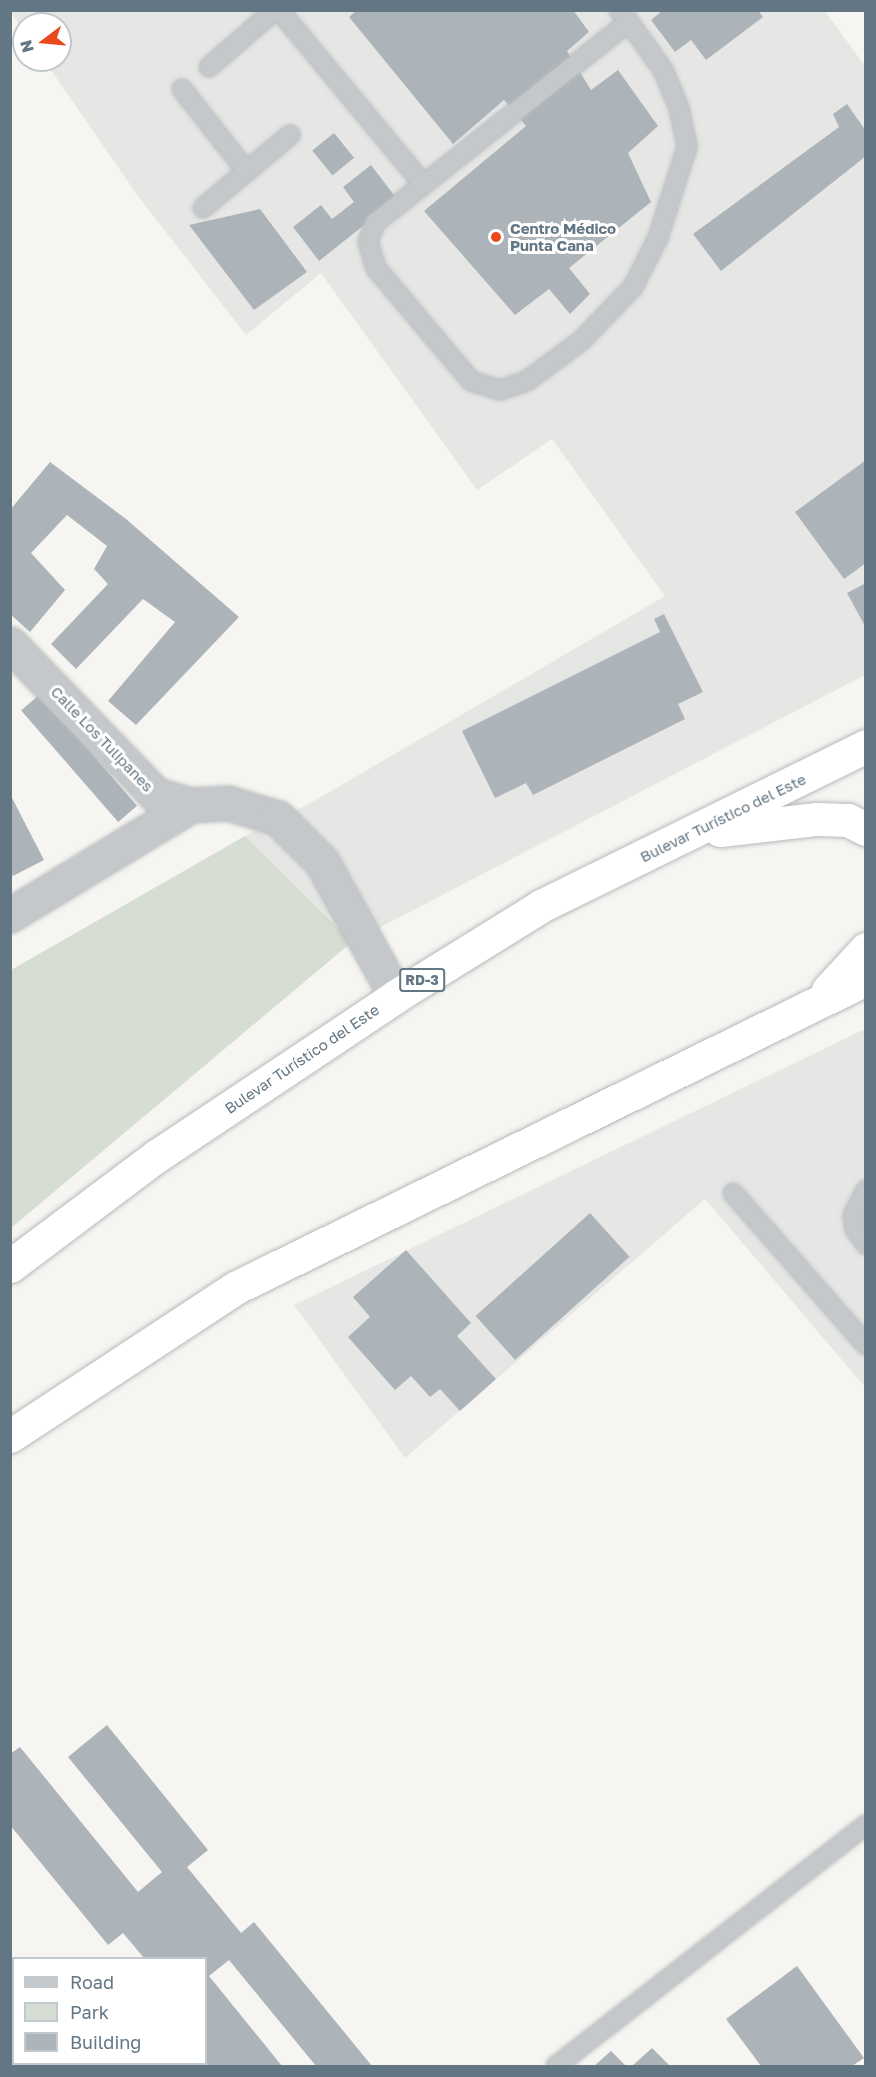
<!DOCTYPE html>
<meta charset="utf-8">
<style>
body{margin:0}
#map{position:relative;width:876px;height:2077px;overflow:hidden;background:#f6f5f1;font-family:"Golos Text",sans-serif}
div>[style]{position:absolute}
[style*='--x']{left:calc(var(--x)*1px);top:calc(var(--y)*1px);width:calc(var(--w)*1px);rotate:calc(var(--a)*1deg)}
.built>*{inset:0;background:#e6e7e5}
.green>*{inset:0;background:#d6ddd2}
.building>*{inset:0;background:#acb4b9;transform-origin:0 0}
.roads{filter:drop-shadow(0 0 2px #b7babd) drop-shadow(0 0 2px #b7babd)}
.lane>*{height:18px;margin:-9px;padding:0 9px;transform-origin:9px;border-radius:9px;background:#c5c8cb}
.street>*{height:33px;margin:-16.5px;padding:0 16.5px;transform-origin:16.5px;border-radius:16.5px;background:#c5c8cb}
.highway>*{height:33px;margin:-16.5px;padding:0 16.5px;transform-origin:16.5px;border-radius:16.5px;background:#fff}
.dots>*{width:16px;height:16px;translate:-50% -50%;box-sizing:border-box;border:3px solid #fff;border-radius:50%}
span{translate:-50% -50%;white-space:nowrap;text-align:center;line-height:1.15;-webkit-text-stroke:6px #fff;paint-order:stroke}
.shield-label span{padding:2px 4px;background:#fff;border:2px solid;border-radius:4px;-webkit-text-stroke-width:0}
.shield-label{font-size:14px;color:#637684;font-weight:700}
.poi-label{font-size:15px;color:#637684;font-weight:700}
.left{translate:0 -50%;text-align:left}
.street-label{font-size:15px;color:#637684}
.frame{position:absolute;inset:0;border:12px solid #637684;pointer-events:none}
.legend{position:absolute;left:12px;top:1957px;width:195px;height:108px;box-sizing:border-box;background:#fff;border:2px solid #c1c8ce;margin:0;padding:8px 10px;list-style:none;font-size:18px;color:#637684}
.legend li{display:flex;align-items:center;gap:12px;height:30px}
.legend b{width:30px;border:2px solid #c1c8ce}
.north{position:absolute;left:12px;top:12px;width:60px;height:60px;box-sizing:border-box;background:#fff;border:2px solid #c1c8ce;border-radius:50%;rotate:254deg;font-size:16px;font-weight:700;line-height:24px;text-align:center;color:#637684}
.north::after{content:'';display:block;margin:auto;width:21px;height:27px;background:#eb481c;clip-path:polygon(50% 0,100% 100%,50% 72%,0 100%)}
</style>
<div id="map">
<div class="built">
<div style="clip-path:polygon(10px 11px,825px 11px,865px 66px,865px 675px,352px 942px,245px 836px,314px 801px,665px 596px,552px 439px,477px 490px,321px 273px,246px 335px,138px 196px,44px 60px,60px 60px,60px 24px,24px 24px,24px 31px)"></div>
<div style="clip-path:polygon(865px 1029px,865px 1387px,705px 1199px,405px 1458px,294px 1305px)"></div>
</div>
<div class="green">
<div style="clip-path:polygon(245px 836px,352px 942px,11px 1228px,11px 970px)"></div>
</div>
<div class="building">
<div style="clip-path:polygon(357px 10px,573px 10px,589px 32px,567px 51px,591px 90px,618px 70px,658px 126px,628px 153px,651px 202px,569px 268px,590px 294px,570px 314px,549px 289px,515px 315px,424px 211px,526px 126px,504px 100px,453px 144px,349px 17px)"></div>
<div style="clip-path:polygon(663px 10px,758px 10px,763px 17px,706px 60px,691px 40px,675px 52px,651px 20px)"></div>
<div style="clip-path:polygon(847px 104px,866px 131px,866px 156px,721px 271px,693px 234px,839px 127px,833px 114px)"></div>
<div style="left:334px;top:133px;width:32px;height:28px;rotate:51deg"></div>
<div style="clip-path:polygon(371px 165px,397px 199px,319px 261px,293px 227px,321px 205px,332px 219px,354px 202px,343px 187px)"></div>
<div style="clip-path:polygon(260px 209px,307px 272px,254px 310px,189px 225px)"></div>
<div style="clip-path:polygon(866px 460px,866px 563px,844px 579px,795px 512px)"></div>
<div style="clip-path:polygon(50px 462px,126px 519px,239px 617px,136px 725px,108px 701px,175px 622px,143px 599px,76px 669px,51px 644px,108px 584px,94px 569px,107px 546px,67px 515px,31px 553px,65px 590px,30px 632px,10px 614px,10px 510px)"></div>
<div style="clip-path:polygon(866px 583px,866px 628px,847px 593px)"></div>
<div style="clip-path:polygon(664px 614px,703px 692px,678px 704px,685px 719px,533px 795px,526px 783px,495px 798px,462px 731px,660px 632px,654px 619px)"></div>
<div style="left:40px;top:694px;width:148px;height:25px;rotate:49deg"></div>
<div style="clip-path:polygon(10px 794px,44px 860px,13px 876px,10px 871px)"></div>
<div style="left:590px;top:1213px;width:59px;height:154px;rotate:48deg"></div>
<div style="clip-path:polygon(406px 1250px,471px 1323px,457px 1336px,496px 1379px,460px 1411px,440px 1389px,430px 1397px,411px 1376px,395px 1390px,348px 1337px,370px 1317px,353px 1297px)"></div>
<div style="clip-path:polygon(107px 1725px,208px 1850px,187px 1867px,241px 1933px,254px 1922px,372px 2066px,316px 2066px,229px 1960px,209px 1976px,282px 2066px,206px 2066px,206px 1958px,144px 1958px,123px 1933px,108px 1945px,10px 1825px,10px 1754px,20px 1747px,138px 1892px,162px 1872px,68px 1757px)"></div>
<div style="clip-path:polygon(797px 1966px,864px 2058px,852px 2066px,761px 2066px,726px 2019px)"></div>
<div style="clip-path:polygon(652px 2048px,670px 2066px,632px 2066px)"></div>
<div style="clip-path:polygon(611px 2051px,626px 2066px,594px 2066px)"></div>
</div>
<div class="roads">
<div class="lane">
<div style="--x:279;--y:10;--w:224;--a:50.4"></div>
<div style="--x:619;--y:10;--w:16;--a:50"></div>
<div style="--x:629;--y:22;--w:59;--a:54.7"></div>
<div style="--x:663;--y:70;--w:41;--a:67.2"></div>
<div style="--x:679;--y:108;--w:40;--a:78"></div>
<div style="--x:687;--y:147;--w:96;--a:107.7"></div>
<div style="--x:658;--y:238;--w:55;--a:117"></div>
<div style="--x:633;--y:287;--w:75;--a:133.9"></div>
<div style="--x:581;--y:341;--w:67;--a:143.5"></div>
<div style="--x:527;--y:381;--w:29;--a:162"></div>
<div style="--x:499;--y:390;--w:29;--a:-162"></div>
<div style="--x:471;--y:381;--w:148;--a:-130.1"></div>
<div style="--x:376;--y:268;--w:27;--a:-107"></div>
<div style="--x:368;--y:242;--w:20;--a:-70"></div>
<div style="--x:375;--y:223;--w:324;--a:-38.4"></div>
<div style="--x:209;--y:67;--w:87;--a:-40.8"></div>
<div style="--x:182;--y:89;--w:105;--a:51.9"></div>
<div style="--x:203;--y:208;--w:114;--a:-40"></div>
<div style="--x:866;--y:1190;--w:28;--a:117"></div>
<div style="--x:853;--y:1215;--w:14;--a:82"></div>
<div style="--x:855;--y:1229;--w:19;--a:55"></div>
<div style="--x:733;--y:1193;--w:202;--a:48.8"></div>
<div style="--x:138;--y:2064;--w:3;--a:45"></div>
<div style="--x:556;--y:2066;--w:393;--a:-37.9"></div>
</div>
<div class="street">
<div style="--x:10;--y:644;--w:210;--a:46"></div>
<div style="--x:156;--y:795;--w:36;--a:16"></div>
<div style="--x:191;--y:805;--w:37;--a:-3"></div>
<div style="--x:228;--y:803;--w:52;--a:16.7"></div>
<div style="--x:278;--y:818;--w:62;--a:45"></div>
<div style="--x:322;--y:862;--w:153;--a:61.1"></div>
<div style="--x:10;--y:915;--w:212;--a:-31.3"></div>
</div>
<div class="highway">
<div style="--x:720;--y:830;--w:98;--a:-6.5"></div>
<div style="--x:817;--y:819;--w:31;--a:2"></div>
<div style="--x:848;--y:820;--w:20;--a:27"></div>
<div style="--x:828;--y:990;--w:56;--a:-47.2"></div>
<div style="--x:10;--y:1266;--w:185;--a:-36.9"></div>
<div style="--x:158;--y:1155;--w:286;--a:-33.7"></div>
<div style="--x:396;--y:996;--w:171;--a:-31.8"></div>
<div style="--x:541;--y:906;--w:362;--a:-26.2"></div>
<div style="--x:10;--y:1436;--w:272;--a:-33.3"></div>
<div style="--x:237;--y:1287;--w:700;--a:-26.09"></div>
</div>
</div>
<div class="dots">
<div style="left:496px;top:237px;background:#eb481c"></div>
</div>
<div class="shield-label">
<span style="left:422px;top:980px">RD-3</span>
</div>
<div class="poi-label">
<span class="left" style="left:510px;top:237px">Centro Médico<br>Punta Cana</span>
</div>
<div class="street-label">
<span style="left:102px;top:739px;rotate:46deg">Calle Los Tulipanes</span>
<span style="left:723px;top:818px;rotate:-26deg">Bulevar Turístico del Este</span>
<span style="left:302px;top:1059px;rotate:-34deg">Bulevar Turístico del Este</span>
</div>
<div class="frame"></div>
<ul class="legend">
<li><b style="height:8px;background:#c5c8cb"></b>Road</li>
<li><b style="height:16px;background:#d6ddd2"></b>Park</li>
<li><b style="height:16px;background:#acb4b9"></b>Building</li>
</ul>
<div class="north">N</div>
</div>
